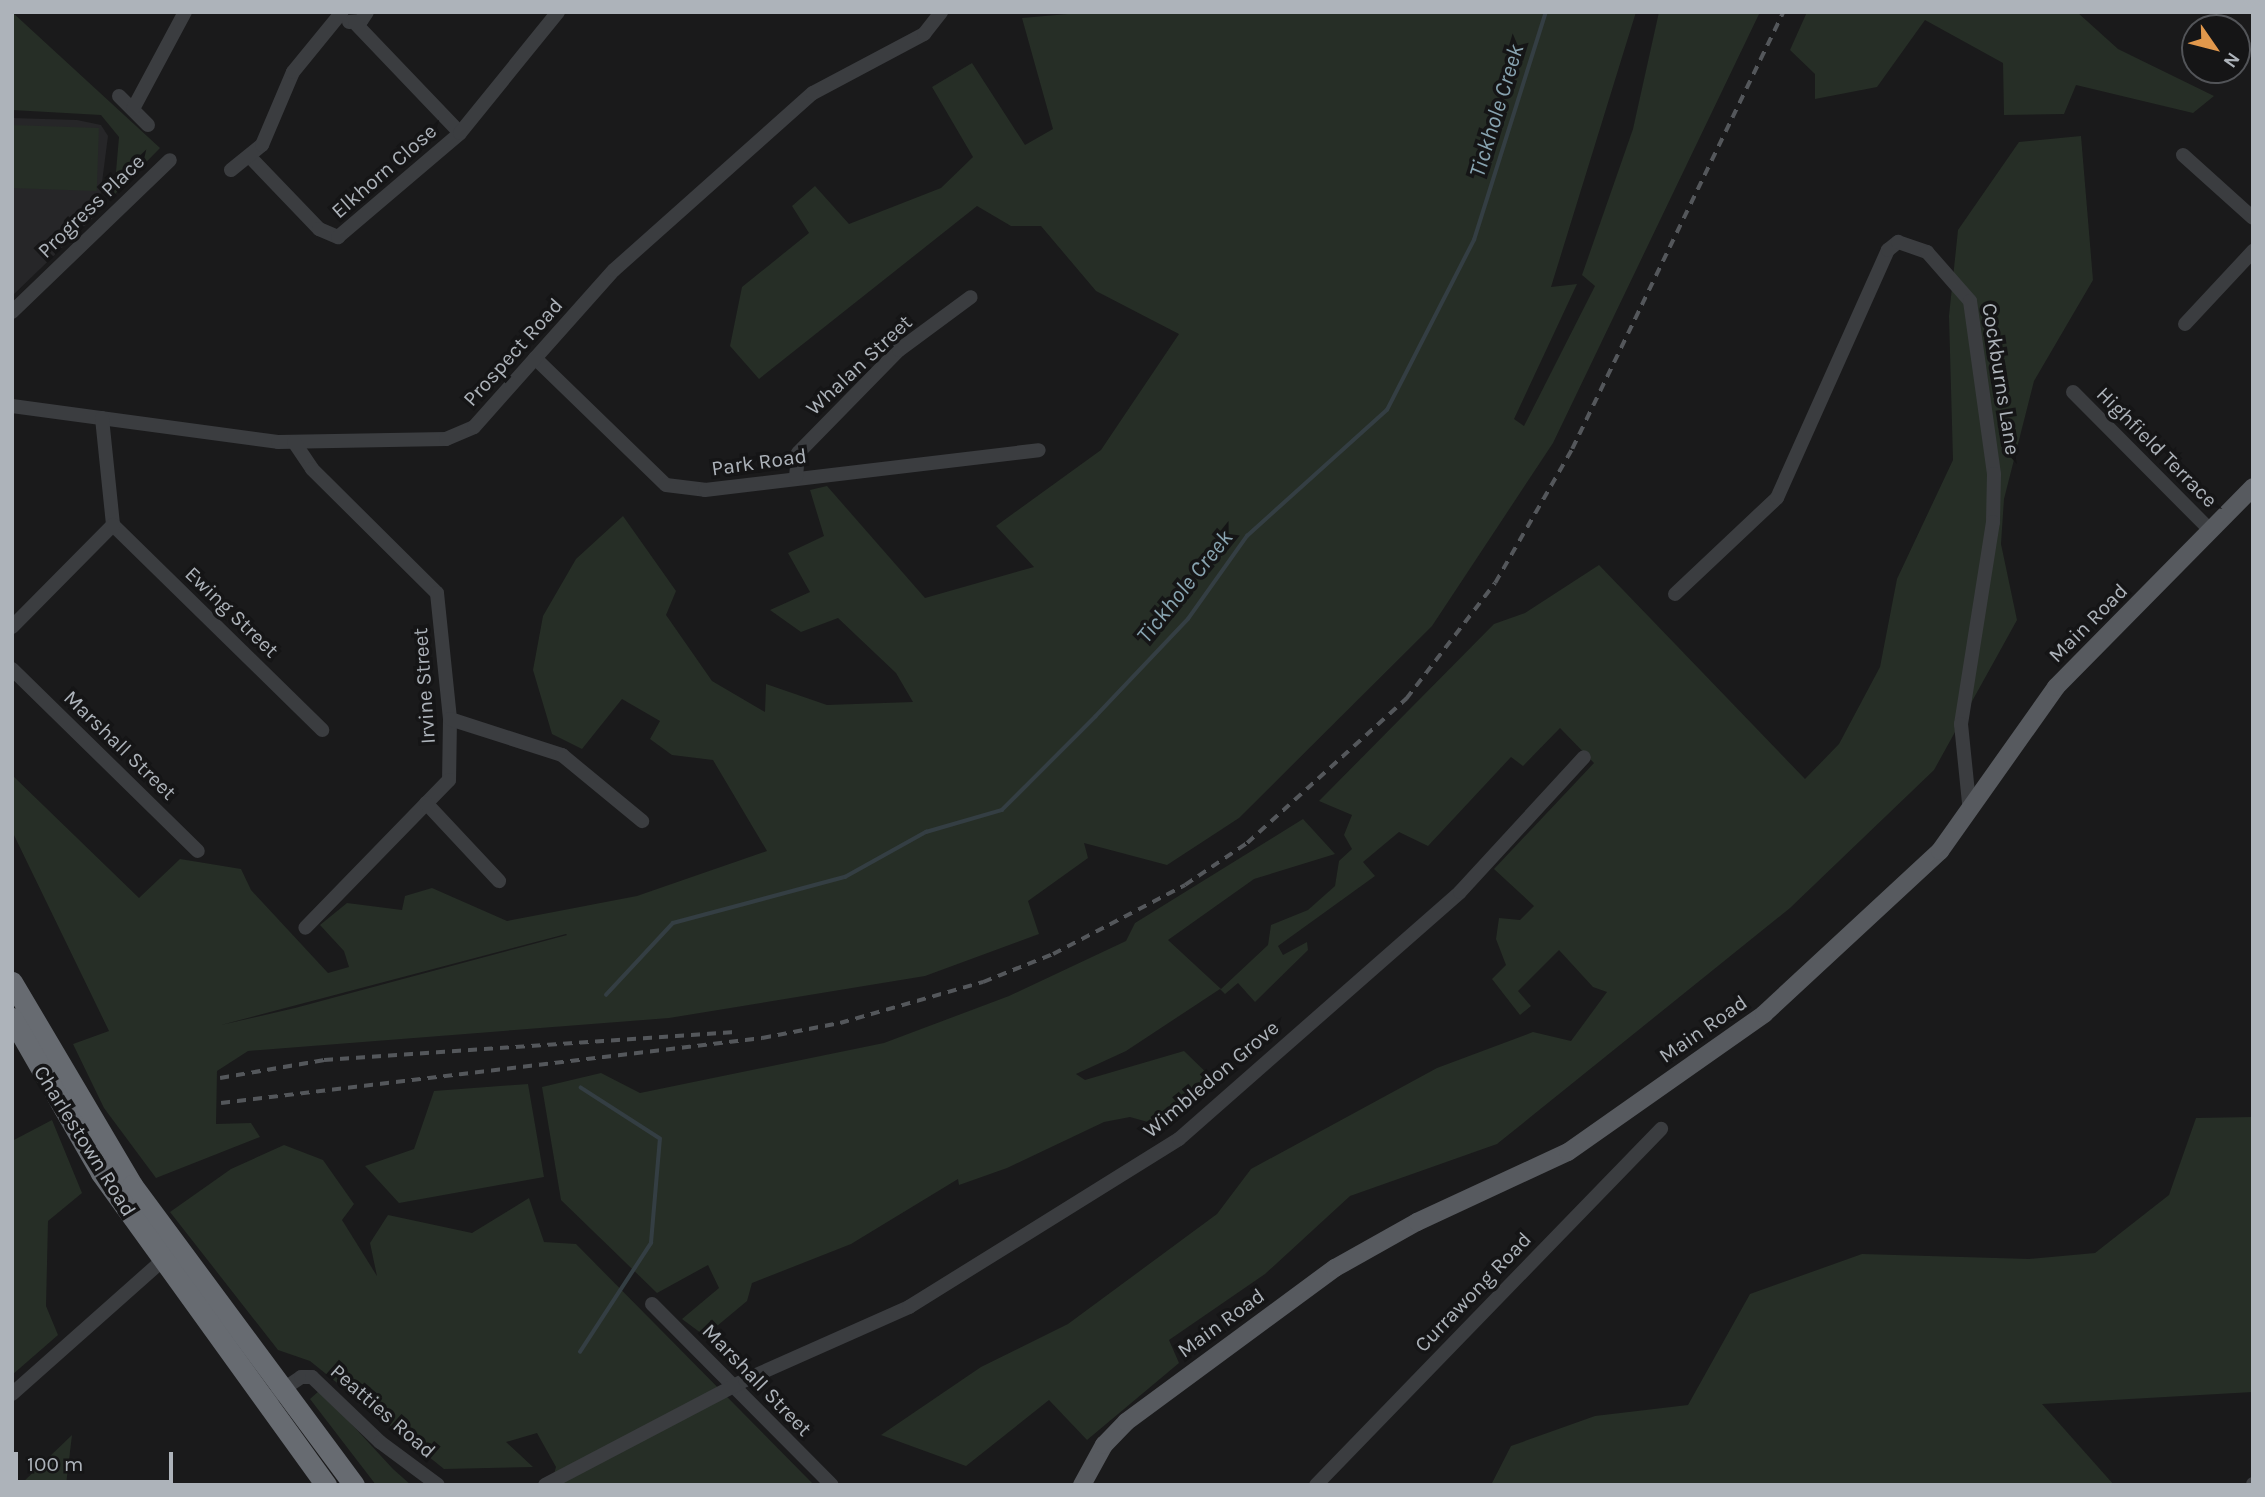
<!DOCTYPE html>
<style>
body{margin:0}
#map{position:relative;width:2265px;height:1497px;overflow:hidden;background:#1a1a1b;font-family:Karla,sans-serif}
div>[style]{position:absolute}
[style*='--x']{left:calc(var(--x)*1px);top:calc(var(--y)*1px);width:calc(var(--w)*1px);rotate:calc(var(--a)*1deg)}
.built>*{inset:0;background:#262628}
.green>*{inset:0;background:#262e26;transform-origin:0 0}
.stream>*{height:3.5px;margin:-1.75px;padding:0 1.75px;transform-origin:1.75px;border-radius:1.75px;background:#343e43}
.minor>*{height:14px;margin:-7px;padding:0 7px;transform-origin:7px;border-radius:7px;background:#3b3d40}
.major>*{height:18px;margin:-9px;padding:0 9px;transform-origin:9px;border-radius:9px;background:#575a5f}
.highway>*{height:21px;margin:-10.5px;padding:0 10.5px;transform-origin:10.5px;border-radius:10.5px;background:#676b71}
.rail>*{height:3.5px;margin-top:-1.75px;transform-origin:0;background:repeating-linear-gradient(90deg,#54575b 0 9px,transparent 0 16px)}
span{translate:-50% -50%;white-space:nowrap;text-align:center;line-height:1.15;-webkit-text-stroke:7px #151516;paint-order:stroke}
.street-label{font-size:21px;color:#adb3ba}
.water-label{font-size:23px;color:#88a4b1;font-style:italic}
.frame{position:absolute;inset:0;border:14px solid #adb3ba;pointer-events:none}
.north{position:absolute;left:2181px;top:14px;width:70px;height:70px;box-sizing:border-box;background:#151516;border:2px solid #525458;border-radius:50%;rotate:125deg;font-size:19px;font-weight:700;line-height:28px;text-align:center;color:#adb3ba}
.north::after{content:'';display:block;margin:auto;width:24px;height:32px;background:#e1984c;clip-path:polygon(50% 0,100% 100%,50% 72%,0 100%)}
.scale{position:absolute;left:14px;top:1452px;width:159px;height:32px;box-sizing:border-box;border:4px solid #adb3ba;border-top:0;padding-left:9px;font-size:21px;line-height:24px;white-space:nowrap;color:#adb3ba;-webkit-text-stroke:5px #151516;paint-order:stroke}
</style>
<div id="map">
<div class="built">
<div style="clip-path:polygon(12px 118px,77px 120px,101px 125px,108px 136px,98px 213px,12px 296px)"></div>
</div>
<div class="green">
<div style="clip-path:polygon(12px 12px,160px 148px,114px 195px,119px 137px,101px 115px,12px 110px)"></div>
<div style="clip-path:polygon(evenodd,1091px 12px,1636px 12px,1551px 287px,1577px 284px,1514px 419px,1524px 426px,1595px 286px,1582px 275px,1633px 129px,1659px 12px,1760px 12px,1553px 443px,1432px 626px,1239px 818px,1167px 865px,1084px 843px,1088px 858px,1028px 901px,1039px 934px,925px 976px,669px 1018px,248px 1051px,217px 1071px,216px 1124px,251px 1123px,260px 1137px,156px 1178px,104px 1108px,73px 1044px,109px 1031px,12px 831px,12px 775px,139px 898px,180px 859px,241px 869px,251px 890px,328px 973px,349px 967px,344px 951px,320px 925px,347px 903px,402px 910px,405px 896px,432px 888px,507px 921px,637px 896px,767px 851px,713px 760px,672px 755px,650px 739px,660px 721px,622px 699px,582px 749px,552px 734px,533px 670px,543px 616px,576px 559px,623px 516px,676px 591px,666px 615px,712px 681px,765px 712px,766px 684px,827px 705px,913px 702px,896px 673px,838px 618px,801px 632px,770px 610px,810px 592px,788px 553px,824px 536px,810px 490px,827px 486px,925px 598px,1034px 567px,996px 526px,1101px 450px,1179px 334px,1096px 291px,1041px 226px,1011px 226px,977px 206px,759px 379px,730px 346px,742px 287px,809px 233px,792px 206px,815px 186px,849px 224px,941px 188px,973px 157px,932px 87px,972px 63px,1025px 145px,1053px 129px,1022px 18px,1091px 12px,567px 935px,295px 1008px,221px 1025px,566px 934px,567px 935px)"></div>
<div style="clip-path:polygon(1807px 12px,2077px 12px,2118px 49px,2214px 96px,2193px 113px,2076px 85px,2064px 114px,2004px 115px,2003px 63px,1925px 20px,1877px 87px,1815px 99px,1815px 74px,1790px 50px)"></div>
<div style="left:12px;top:125px;width:87px;height:63px;rotate:2deg"></div>
<div style="clip-path:polygon(2081px 136px,2093px 280px,2034px 381px,2004px 499px,2001px 544px,2017px 620px,1934px 770px,1790px 908px,1497px 1144px,1350px 1196px,1265px 1274px,1169px 1340px,1179px 1363px,1087px 1440px,1049px 1400px,966px 1466px,881px 1435px,981px 1367px,1068px 1324px,1217px 1214px,1251px 1169px,1437px 1068px,1533px 1032px,1571px 1041px,1607px 992px,1593px 987px,1559px 950px,1518px 991px,1531px 1006px,1520px 1015px,1492px 979px,1506px 965px,1496px 939px,1499px 918px,1520px 920px,1534px 906px,1494px 869px,1594px 763px,1560px 728px,1523px 766px,1511px 757px,1428px 846px,1399px 832px,1363px 862px,1375px 876px,1278px 946px,1283px 955px,1307px 942px,1308px 950px,1255px 1002px,1238px 983px,1225px 994px,1220px 989px,1126px 1051px,1076px 1074px,1085px 1080px,1184px 1051px,1216px 1082px,1162px 1126px,1130px 1117px,1104px 1122px,1007px 1168px,959px 1185px,958px 1179px,851px 1244px,752px 1283px,747px 1301px,705px 1336px,682px 1319px,719px 1288px,708px 1265px,657px 1293px,561px 1200px,542px 1087px,601px 1073px,640px 1093px,884px 1043px,1009px 996px,1126px 941px,1135px 923px,1303px 819px,1335px 854px,1254px 879px,1168px 940px,1221px 989px,1268px 945px,1271px 925px,1308px 910px,1335px 886px,1339px 861px,1352px 849px,1344px 835px,1352px 815px,1319px 801px,1494px 624px,1525px 613px,1599px 565px,1805px 779px,1839px 744px,1880px 667px,1897px 579px,1953px 460px,1949px 316px,1958px 230px,2019px 142px)"></div>
<div style="clip-path:polygon(528px 1084px,544px 1177px,399px 1203px,365px 1166px,414px 1149px,434px 1091px)"></div>
<div style="clip-path:polygon(2253px 1117px,2253px 1392px,2042px 1404px,2114px 1485px,1491px 1485px,1511px 1446px,1595px 1416px,1688px 1405px,1750px 1294px,1862px 1254px,2029px 1259px,2095px 1253px,2169px 1195px,2196px 1118px)"></div>
<div style="clip-path:polygon(52px 1120px,82px 1193px,48px 1221px,46px 1306px,58px 1335px,12px 1375px,12px 1141px)"></div>
<div style="clip-path:polygon(284px 1145px,323px 1160px,354px 1204px,342px 1220px,377px 1276px,370px 1243px,388px 1215px,472px 1233px,529px 1198px,544px 1242px,576px 1244px,814px 1485px,551px 1485px,556px 1467px,537px 1433px,506px 1442px,533px 1467px,444px 1469px,310px 1361px,278px 1350px,170px 1212px,231px 1169px)"></div>
<div style="clip-path:polygon(320px 1390px,393px 1469px,411px 1485px,376px 1485px,310px 1399px)"></div>
<div style="clip-path:polygon(72px 1435px,66px 1485px,20px 1485px)"></div>
</div>
<div class="stream">
<div style="--x:606;--y:995;--w:98;--a:-47.1"></div>
<div style="--x:673;--y:923;--w:178;--a:-15"></div>
<div style="--x:845;--y:877;--w:93;--a:-29.1"></div>
<div style="--x:926;--y:832;--w:79;--a:-16.1"></div>
<div style="--x:1002;--y:810;--w:132;--a:-45"></div>
<div style="--x:1095;--y:717;--w:135;--a:-46.5"></div>
<div style="--x:1188;--y:619;--w:102;--a:-54.6"></div>
<div style="--x:1247;--y:536;--w:188;--a:-42"></div>
<div style="--x:1387;--y:410;--w:191;--a:-62.9"></div>
<div style="--x:1474;--y:240;--w:239;--a:-72.5"></div>
<div style="--x:580;--y:1352;--w:130;--a:-56.9"></div>
<div style="--x:651;--y:1243;--w:104;--a:-85.1"></div>
<div style="--x:660;--y:1139;--w:94;--a:-147.2"></div>
</div>
<div class="minor">
<div style="--x:349;--y:22;--w:12;--a:-5"></div>
<div style="--x:361;--y:21;--w:11;--a:-56"></div>
<div style="--x:355;--y:23;--w:152;--a:46.3"></div>
<div style="--x:119;--y:96;--w:41;--a:45"></div>
<div style="--x:133;--y:109;--w:110;--a:-61.8"></div>
<div style="--x:2183;--y:155;--w:94;--a:42"></div>
<div style="--x:250;--y:157;--w:100;--a:46.2"></div>
<div style="--x:319;--y:229;--w:21;--a:23"></div>
<div style="--x:338;--y:237;--w:160;--a:-40.4"></div>
<div style="--x:460;--y:133;--w:156;--a:-51"></div>
<div style="--x:231;--y:170;--w:40;--a:-39"></div>
<div style="--x:262;--y:145;--w:79;--a:-67"></div>
<div style="--x:293;--y:72;--w:77;--a:-50.8"></div>
<div style="--x:12;--y:312;--w:219;--a:-43.9"></div>
<div style="--x:2185;--y:324;--w:100;--a:-47"></div>
<div style="--x:535;--y:358;--w:182;--a:44.1"></div>
<div style="--x:666;--y:485;--w:39;--a:7"></div>
<div style="--x:705;--y:490;--w:336;--a:-6.8"></div>
<div style="--x:2073;--y:392;--w:194;--a:45.2"></div>
<div style="--x:12;--y:406;--w:268;--a:7.7"></div>
<div style="--x:278;--y:442;--w:168;--a:-1"></div>
<div style="--x:446;--y:439;--w:30;--a:-23"></div>
<div style="--x:474;--y:427;--w:210;--a:-48.3"></div>
<div style="--x:614;--y:270;--w:266;--a:-41.7"></div>
<div style="--x:813;--y:93;--w:126;--a:-28"></div>
<div style="--x:924;--y:34;--w:28;--a:-52"></div>
<div style="--x:102;--y:418;--w:108;--a:84.1"></div>
<div style="--x:294;--y:442;--w:32;--a:56"></div>
<div style="--x:312;--y:469;--w:176;--a:44.8"></div>
<div style="--x:437;--y:593;--w:127;--a:84.1"></div>
<div style="--x:450;--y:719;--w:61;--a:90.9"></div>
<div style="--x:449;--y:780;--w:206;--a:134.2"></div>
<div style="--x:796;--y:477;--w:24;--a:-85"></div>
<div style="--x:798;--y:453;--w:144;--a:-45.6"></div>
<div style="--x:899;--y:350;--w:89;--a:-36.4"></div>
<div style="--x:113;--y:525;--w:293;--a:44.4"></div>
<div style="--x:1675;--y:594;--w:140;--a:-43.3"></div>
<div style="--x:1777;--y:498;--w:272;--a:-65.9"></div>
<div style="--x:1888;--y:250;--w:13;--a:-39"></div>
<div style="--x:1898;--y:242;--w:31;--a:19"></div>
<div style="--x:1927;--y:252;--w:65;--a:48.7"></div>
<div style="--x:1970;--y:301;--w:175;--a:82.1"></div>
<div style="--x:1994;--y:474;--w:48;--a:91.2"></div>
<div style="--x:1993;--y:522;--w:205;--a:99"></div>
<div style="--x:1961;--y:724;--w:88;--a:84.2"></div>
<div style="--x:12;--y:627;--w:144;--a:-45.3"></div>
<div style="--x:12;--y:669;--w:260;--a:44.4"></div>
<div style="--x:450;--y:719;--w:118;--a:17.8"></div>
<div style="--x:562;--y:755;--w:104;--a:39.5"></div>
<div style="--x:426;--y:803;--w:107;--a:46.9"></div>
<div style="--x:652;--y:1304;--w:255;--a:45.2"></div>
<div style="--x:12;--y:1394;--w:200;--a:-41.6"></div>
<div style="--x:276;--y:1394;--w:30;--a:-34"></div>
<div style="--x:301;--y:1377;--w:11;--a:0"></div>
<div style="--x:312;--y:1377;--w:94;--a:43.7"></div>
<div style="--x:380;--y:1442;--w:72;--a:36.6"></div>
<div style="--x:545;--y:1485;--w:226;--a:-27.7"></div>
<div style="--x:745;--y:1380;--w:180;--a:-24"></div>
<div style="--x:909;--y:1307;--w:318;--a:-31.9"></div>
<div style="--x:1179;--y:1139;--w:374;--a:-41.3"></div>
<div style="--x:1460;--y:892;--w:183;--a:-47.4"></div>
<div style="--x:1316;--y:1485;--w:496;--a:-45.9"></div>
<div style="--x:2253;--y:1485;--w:1;--a:-90"></div>
</div>
<div class="major">
<div style="--x:1082;--y:1485;--w:46;--a:-61.2"></div>
<div style="--x:1104;--y:1445;--w:32;--a:-46"></div>
<div style="--x:1126;--y:1422;--w:260;--a:-36.4"></div>
<div style="--x:1335;--y:1268;--w:94;--a:-29.3"></div>
<div style="--x:1417;--y:1222;--w:166;--a:-24.9"></div>
<div style="--x:1568;--y:1152;--w:240;--a:-35.1"></div>
<div style="--x:1764;--y:1014;--w:240;--a:-42.8"></div>
<div style="--x:1940;--y:851;--w:201;--a:-54.7"></div>
<div style="--x:2056;--y:687;--w:281;--a:-45.4"></div>
</div>
<div class="highway">
<div style="--x:12;--y:982;--w:236;--a:59.4"></div>
<div style="--x:132;--y:1185;--w:373;--a:53.5"></div>
<div style="--x:12;--y:1018;--w:179;--a:60.1"></div>
<div style="--x:101;--y:1173;--w:385;--a:54.2"></div>
</div>
<div class="rail">
<div style="--x:220;--y:1078;--w:106;--a:-9.8"></div>
<div style="--x:324;--y:1060;--w:412;--a:-3.9"></div>
<div style="--x:221;--y:1103;--w:545;--a:-6.85"></div>
<div style="--x:762;--y:1038;--w:79;--a:-10.9"></div>
<div style="--x:840;--y:1023;--w:149;--a:-16"></div>
<div style="--x:983;--y:982;--w:75;--a:-21.8"></div>
<div style="--x:1053;--y:954;--w:149;--a:-27.6"></div>
<div style="--x:1185;--y:885;--w:75;--a:-34.1"></div>
<div style="--x:1247;--y:843;--w:215;--a:-42.2"></div>
<div style="--x:1406;--y:699;--w:146;--a:-52.5"></div>
<div style="--x:1495;--y:583;--w:155;--a:-60.1"></div>
<div style="--x:1572;--y:449;--w:485;--a:-64.2"></div>
</div>
<div class="street-label">
<span style="left:384px;top:171px;rotate:-41deg">Elkhorn Close</span>
<span style="left:91px;top:206px;rotate:-44deg">Progress Place</span>
<span style="left:513px;top:352px;rotate:-48deg">Prospect Road</span>
<span style="left:859px;top:365px;rotate:-43deg">Whalan Street</span>
<span style="left:2001px;top:379px;rotate:81deg">Cockburns Lane</span>
<span style="left:2157px;top:447px;rotate:45deg">Highfield Terrace</span>
<span style="left:759px;top:462px;rotate:-8deg">Park Road</span>
<span style="left:232px;top:612px;rotate:44deg">Ewing Street</span>
<span style="left:2088px;top:623px;rotate:-45deg">Main Road</span>
<span style="left:424px;top:686px;rotate:-94deg">Irvine Street</span>
<span style="left:120px;top:745px;rotate:44deg">Marshall Street</span>
<span style="left:1703px;top:1029px;rotate:-35deg">Main Road</span>
<span style="left:1211px;top:1079px;rotate:-40deg">Wimbledon Grove</span>
<span style="left:85px;top:1141px;rotate:58deg">Charlestown Road</span>
<span style="left:1473px;top:1292px;rotate:-46deg">Currawong Road</span>
<span style="left:1221px;top:1323px;rotate:-36deg">Main Road</span>
<span style="left:757px;top:1380px;rotate:46deg">Marshall Street</span>
<span style="left:383px;top:1411px;rotate:41deg">Peatties Road</span>
</div>
<div class="water-label">
<span style="left:1497px;top:111px;rotate:-73deg">Tickhole Creek</span>
<span style="left:1185px;top:587px;rotate:-51deg">Tickhole Creek</span>
</div>
<div class="frame"></div>
<div class="north">N</div>
<div class="scale">100 m</div>
</div>
